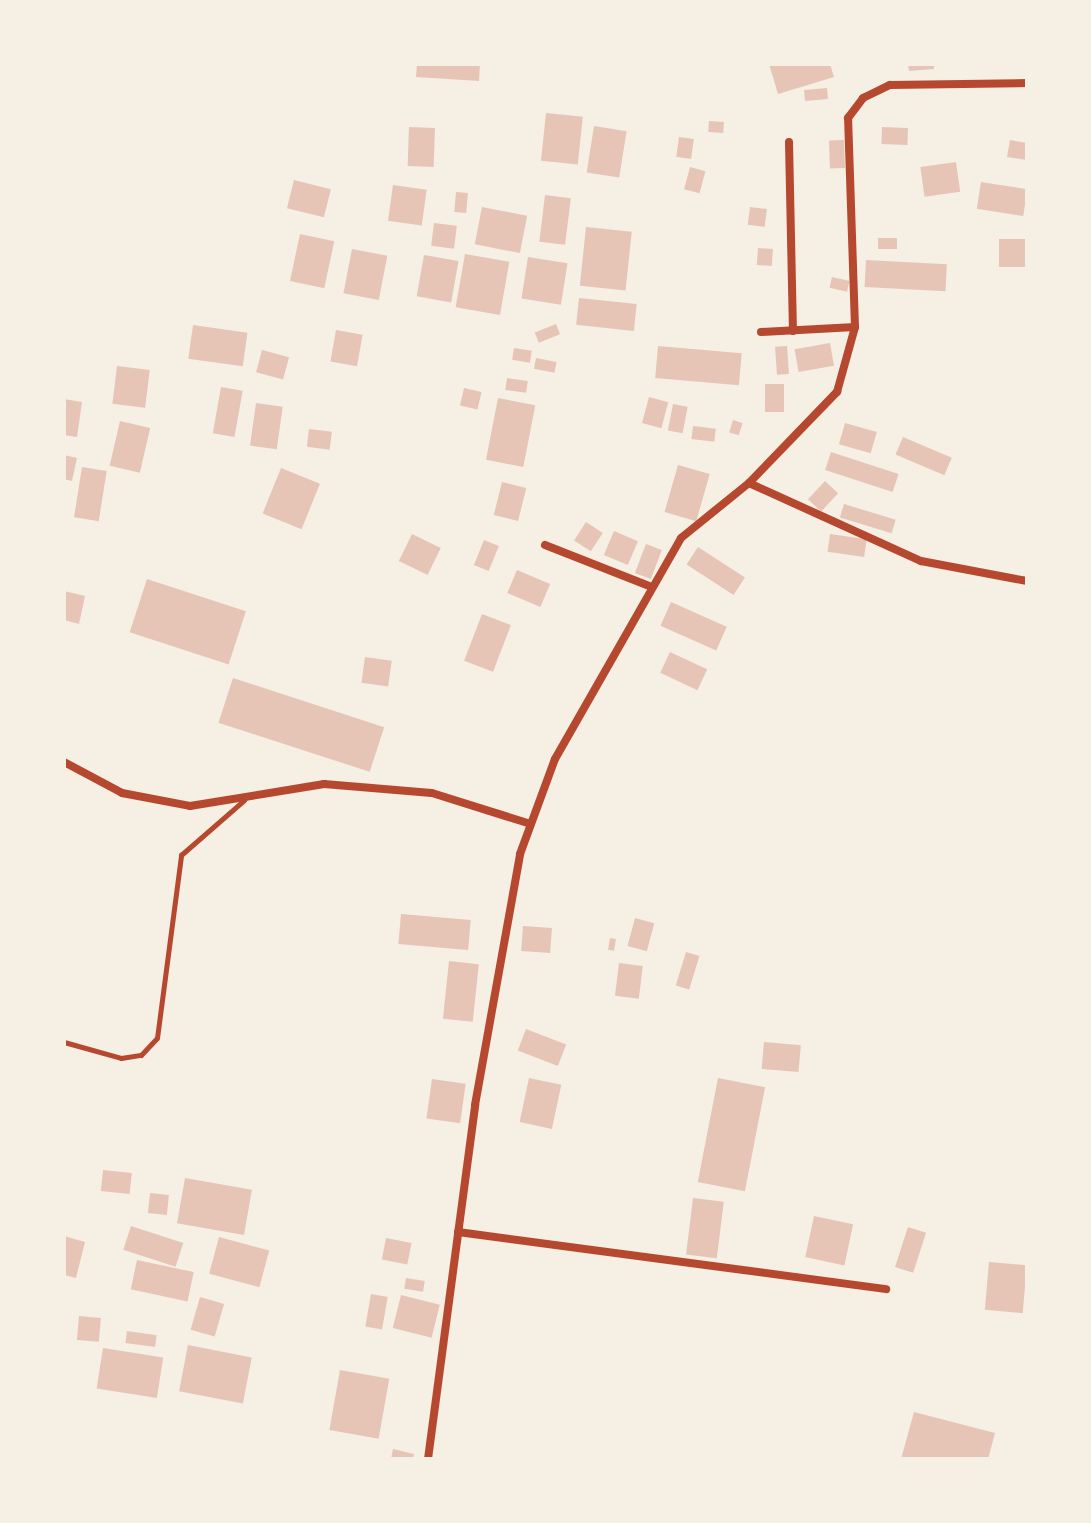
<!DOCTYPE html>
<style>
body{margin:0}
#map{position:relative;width:1091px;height:1523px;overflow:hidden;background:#f6efe4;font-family:Figtree,sans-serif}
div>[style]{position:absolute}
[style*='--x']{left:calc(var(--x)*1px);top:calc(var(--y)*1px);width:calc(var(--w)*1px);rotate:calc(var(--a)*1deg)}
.building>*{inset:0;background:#e6c5b7;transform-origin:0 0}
.service>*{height:5px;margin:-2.5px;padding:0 2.5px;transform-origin:2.5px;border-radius:2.5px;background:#b5482f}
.minor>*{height:8px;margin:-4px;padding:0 4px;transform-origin:4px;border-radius:4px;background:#b5482f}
span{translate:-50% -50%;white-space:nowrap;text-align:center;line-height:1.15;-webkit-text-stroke:8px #f6efe4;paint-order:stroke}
.frame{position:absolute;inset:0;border:66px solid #f6efe4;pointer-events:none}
</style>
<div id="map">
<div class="building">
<div style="clip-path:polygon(417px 64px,480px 64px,479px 81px,416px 77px)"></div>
<div style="clip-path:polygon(769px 64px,830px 64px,834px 77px,778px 94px)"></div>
<div style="clip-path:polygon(908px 64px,934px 64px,934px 69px,909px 71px)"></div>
<div style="left:827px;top:88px;width:11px;height:23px;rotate:85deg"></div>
<div style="left:546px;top:113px;width:37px;height:48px;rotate:6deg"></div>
<div style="left:709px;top:121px;width:15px;height:11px;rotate:4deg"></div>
<div style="left:594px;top:126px;width:33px;height:47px;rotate:9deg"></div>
<div style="left:409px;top:127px;width:26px;height:39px;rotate:2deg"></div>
<div style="left:882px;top:127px;width:26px;height:17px;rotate:2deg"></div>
<div style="left:679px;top:137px;width:15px;height:20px;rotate:8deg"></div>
<div style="left:844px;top:140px;width:28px;height:15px;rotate:88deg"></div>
<div style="clip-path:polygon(1010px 140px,1027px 143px,1027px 160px,1007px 157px)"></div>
<div style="left:956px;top:162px;width:30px;height:36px;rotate:82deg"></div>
<div style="left:690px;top:167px;width:16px;height:23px;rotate:15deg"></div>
<div style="left:294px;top:180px;width:38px;height:29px;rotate:14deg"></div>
<div style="left:981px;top:182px;width:47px;height:27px;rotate:9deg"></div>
<div style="left:393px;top:185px;width:34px;height:36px;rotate:8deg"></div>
<div style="left:456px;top:192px;width:12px;height:20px;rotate:5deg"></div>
<div style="left:545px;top:195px;width:26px;height:47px;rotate:7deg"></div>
<div style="left:482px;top:207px;width:46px;height:38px;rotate:11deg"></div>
<div style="left:750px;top:207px;width:17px;height:18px;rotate:7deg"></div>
<div style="left:434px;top:223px;width:23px;height:23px;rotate:7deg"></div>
<div style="left:586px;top:227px;width:46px;height:59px;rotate:6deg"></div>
<div style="left:300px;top:234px;width:35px;height:48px;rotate:12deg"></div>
<div style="left:878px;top:238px;width:19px;height:11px"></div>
<div style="left:999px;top:239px;width:28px;height:28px"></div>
<div style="left:758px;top:248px;width:15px;height:17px;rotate:4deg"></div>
<div style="left:352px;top:249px;width:36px;height:45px;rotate:11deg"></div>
<div style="left:465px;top:254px;width:45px;height:54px;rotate:10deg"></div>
<div style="left:424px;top:255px;width:35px;height:42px;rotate:10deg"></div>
<div style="left:528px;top:257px;width:40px;height:42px;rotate:9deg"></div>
<div style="left:866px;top:260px;width:81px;height:27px;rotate:3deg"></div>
<div style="left:832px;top:277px;width:18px;height:11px;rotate:13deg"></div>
<div style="left:579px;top:298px;width:58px;height:27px;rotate:6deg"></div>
<div style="left:556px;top:324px;width:11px;height:23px;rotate:68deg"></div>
<div style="left:193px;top:325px;width:55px;height:34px;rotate:8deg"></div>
<div style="left:336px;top:330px;width:27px;height:32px;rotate:10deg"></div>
<div style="left:830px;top:343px;width:23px;height:36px;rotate:80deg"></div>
<div style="left:658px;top:346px;width:84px;height:32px;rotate:5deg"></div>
<div style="left:787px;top:346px;width:28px;height:12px;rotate:86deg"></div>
<div style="left:514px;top:348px;width:18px;height:12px;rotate:9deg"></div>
<div style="left:262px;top:350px;width:28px;height:23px;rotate:15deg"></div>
<div style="left:536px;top:358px;width:21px;height:11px;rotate:11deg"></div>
<div style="left:117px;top:366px;width:33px;height:38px;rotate:7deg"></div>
<div style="left:507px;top:378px;width:21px;height:12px;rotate:8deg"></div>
<div style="left:765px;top:384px;width:19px;height:28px"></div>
<div style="left:221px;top:387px;width:22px;height:47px;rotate:10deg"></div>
<div style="left:464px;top:388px;width:18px;height:18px;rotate:13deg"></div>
<div style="left:649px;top:397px;width:20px;height:27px;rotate:15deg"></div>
<div style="left:498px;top:398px;width:38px;height:63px;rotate:11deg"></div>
<div style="clip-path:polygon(64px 399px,82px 402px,77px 437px,64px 435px)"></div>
<div style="left:256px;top:403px;width:27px;height:43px;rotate:8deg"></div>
<div style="left:673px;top:404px;width:15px;height:27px;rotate:11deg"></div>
<div style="left:733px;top:420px;width:10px;height:13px;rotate:17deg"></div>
<div style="left:120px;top:421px;width:31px;height:46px;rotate:13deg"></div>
<div style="left:845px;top:423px;width:33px;height:22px;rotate:16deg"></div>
<div style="left:693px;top:426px;width:23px;height:13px;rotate:7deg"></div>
<div style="left:309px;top:429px;width:23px;height:18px;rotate:7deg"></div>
<div style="left:903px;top:437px;width:53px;height:19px;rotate:23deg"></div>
<div style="left:831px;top:452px;width:71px;height:19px;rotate:18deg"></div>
<div style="clip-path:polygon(64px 455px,77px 458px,72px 481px,64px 479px)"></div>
<div style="left:678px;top:465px;width:33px;height:49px;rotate:16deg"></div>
<div style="left:82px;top:467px;width:25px;height:51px;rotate:9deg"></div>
<div style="left:281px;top:468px;width:42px;height:49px;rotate:22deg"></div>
<div style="left:825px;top:481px;width:18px;height:25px;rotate:43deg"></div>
<div style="left:502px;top:482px;width:25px;height:34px;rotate:14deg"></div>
<div style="left:844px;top:504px;width:54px;height:14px;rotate:17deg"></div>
<div style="left:586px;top:522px;width:20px;height:22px;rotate:33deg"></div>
<div style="left:614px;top:531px;width:26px;height:26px;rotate:23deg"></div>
<div style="left:412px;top:534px;width:32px;height:30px;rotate:26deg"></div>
<div style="left:830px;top:534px;width:37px;height:18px;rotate:8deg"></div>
<div style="left:484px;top:540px;width:16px;height:27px;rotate:22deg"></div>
<div style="left:646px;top:544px;width:17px;height:31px;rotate:21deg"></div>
<div style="left:698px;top:547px;width:56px;height:21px;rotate:33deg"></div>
<div style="left:517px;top:570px;width:36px;height:25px;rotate:23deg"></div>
<div style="left:147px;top:579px;width:104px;height:56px;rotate:18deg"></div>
<div style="clip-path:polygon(64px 591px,85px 596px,79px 624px,64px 620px)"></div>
<div style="left:671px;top:602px;width:61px;height:26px;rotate:24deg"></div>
<div style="left:482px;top:614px;width:31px;height:50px;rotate:21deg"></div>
<div style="left:670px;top:652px;width:41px;height:23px;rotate:25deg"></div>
<div style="left:365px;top:657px;width:27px;height:26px;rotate:8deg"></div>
<div style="left:233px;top:678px;width:159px;height:47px;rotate:18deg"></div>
<div style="left:401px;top:914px;width:70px;height:30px;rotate:5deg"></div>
<div style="left:635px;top:918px;width:20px;height:29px;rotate:15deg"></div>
<div style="left:523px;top:926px;width:29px;height:25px;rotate:4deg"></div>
<div style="left:610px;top:938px;width:6px;height:12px;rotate:9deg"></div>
<div style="left:686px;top:952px;width:14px;height:35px;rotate:17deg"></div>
<div style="left:449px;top:961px;width:30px;height:58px;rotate:6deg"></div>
<div style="left:619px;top:963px;width:24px;height:33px;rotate:7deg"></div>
<div style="left:526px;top:1029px;width:43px;height:23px;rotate:21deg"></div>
<div style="left:764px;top:1042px;width:37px;height:27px;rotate:5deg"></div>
<div style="left:529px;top:1078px;width:33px;height:45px;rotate:12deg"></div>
<div style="left:718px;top:1078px;width:48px;height:106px;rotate:11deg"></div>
<div style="left:432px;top:1079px;width:34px;height:40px;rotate:8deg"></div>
<div style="left:103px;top:1170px;width:29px;height:21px;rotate:6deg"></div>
<div style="left:185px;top:1178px;width:68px;height:46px;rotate:10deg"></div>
<div style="left:150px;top:1193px;width:19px;height:20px;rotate:6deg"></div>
<div style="left:693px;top:1198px;width:31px;height:57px;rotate:7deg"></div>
<div style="left:814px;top:1216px;width:40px;height:42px;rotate:12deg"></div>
<div style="left:131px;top:1226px;width:55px;height:25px;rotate:18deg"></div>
<div style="left:908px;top:1227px;width:19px;height:42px;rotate:18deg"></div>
<div style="clip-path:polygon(64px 1236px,85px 1242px,76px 1278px,64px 1275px)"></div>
<div style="left:219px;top:1237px;width:52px;height:38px;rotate:15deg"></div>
<div style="left:386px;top:1238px;width:26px;height:22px;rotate:11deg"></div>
<div style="left:137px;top:1260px;width:58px;height:30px;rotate:12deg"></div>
<div style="left:989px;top:1262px;width:38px;height:48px;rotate:5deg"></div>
<div style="left:406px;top:1278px;width:19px;height:11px;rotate:9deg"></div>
<div style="left:371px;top:1294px;width:17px;height:33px;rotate:10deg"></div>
<div style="left:401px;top:1295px;width:40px;height:34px;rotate:14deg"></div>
<div style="left:200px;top:1297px;width:25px;height:34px;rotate:16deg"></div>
<div style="left:79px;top:1316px;width:22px;height:24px;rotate:5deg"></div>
<div style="left:127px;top:1331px;width:30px;height:12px;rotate:8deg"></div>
<div style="left:188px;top:1345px;width:65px;height:47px;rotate:11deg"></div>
<div style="left:103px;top:1348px;width:61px;height:41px;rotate:9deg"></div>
<div style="left:340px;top:1370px;width:50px;height:61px;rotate:10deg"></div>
<div style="clip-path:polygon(914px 1412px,995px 1433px,988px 1459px,901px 1459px)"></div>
<div style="clip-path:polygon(393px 1449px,414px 1454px,413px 1459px,391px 1459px)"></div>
</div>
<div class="service">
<div style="--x:64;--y:1042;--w:59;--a:15.7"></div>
<div style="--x:121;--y:1058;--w:20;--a:-9"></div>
<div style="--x:141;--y:1055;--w:23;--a:-47"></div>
<div style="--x:157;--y:1038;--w:185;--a:-82.5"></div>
<div style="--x:181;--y:855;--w:84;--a:-41.1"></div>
</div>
<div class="minor">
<div style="--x:789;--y:142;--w:189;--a:88.8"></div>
<div style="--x:761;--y:332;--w:94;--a:-3"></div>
<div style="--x:749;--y:483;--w:189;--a:24.4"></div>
<div style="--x:921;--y:561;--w:108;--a:10.7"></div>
<div style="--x:545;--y:545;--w:112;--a:21.5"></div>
<div style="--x:64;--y:762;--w:66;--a:28.1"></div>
<div style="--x:122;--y:793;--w:69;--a:10.8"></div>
<div style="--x:190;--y:806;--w:136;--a:-9.3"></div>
<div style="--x:324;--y:784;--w:108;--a:4.8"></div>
<div style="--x:432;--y:793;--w:101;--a:17.4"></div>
<div style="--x:458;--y:1232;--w:432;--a:7.6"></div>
<div style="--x:428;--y:1459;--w:357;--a:-82.4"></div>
<div style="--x:475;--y:1105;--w:255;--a:-79.8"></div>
<div style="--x:520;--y:854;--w:101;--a:-69.8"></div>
<div style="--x:555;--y:759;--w:254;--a:-60.3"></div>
<div style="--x:681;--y:538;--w:87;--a:-39"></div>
<div style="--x:749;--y:483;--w:127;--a:-46"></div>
<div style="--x:837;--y:392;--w:67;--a:-74.5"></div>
<div style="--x:855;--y:327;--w:209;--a:-91.9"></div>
<div style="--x:848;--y:118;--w:25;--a:-53"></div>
<div style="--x:863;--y:98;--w:30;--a:-26"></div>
<div style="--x:890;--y:85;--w:137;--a:-0.8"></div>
</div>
<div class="frame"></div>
</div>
